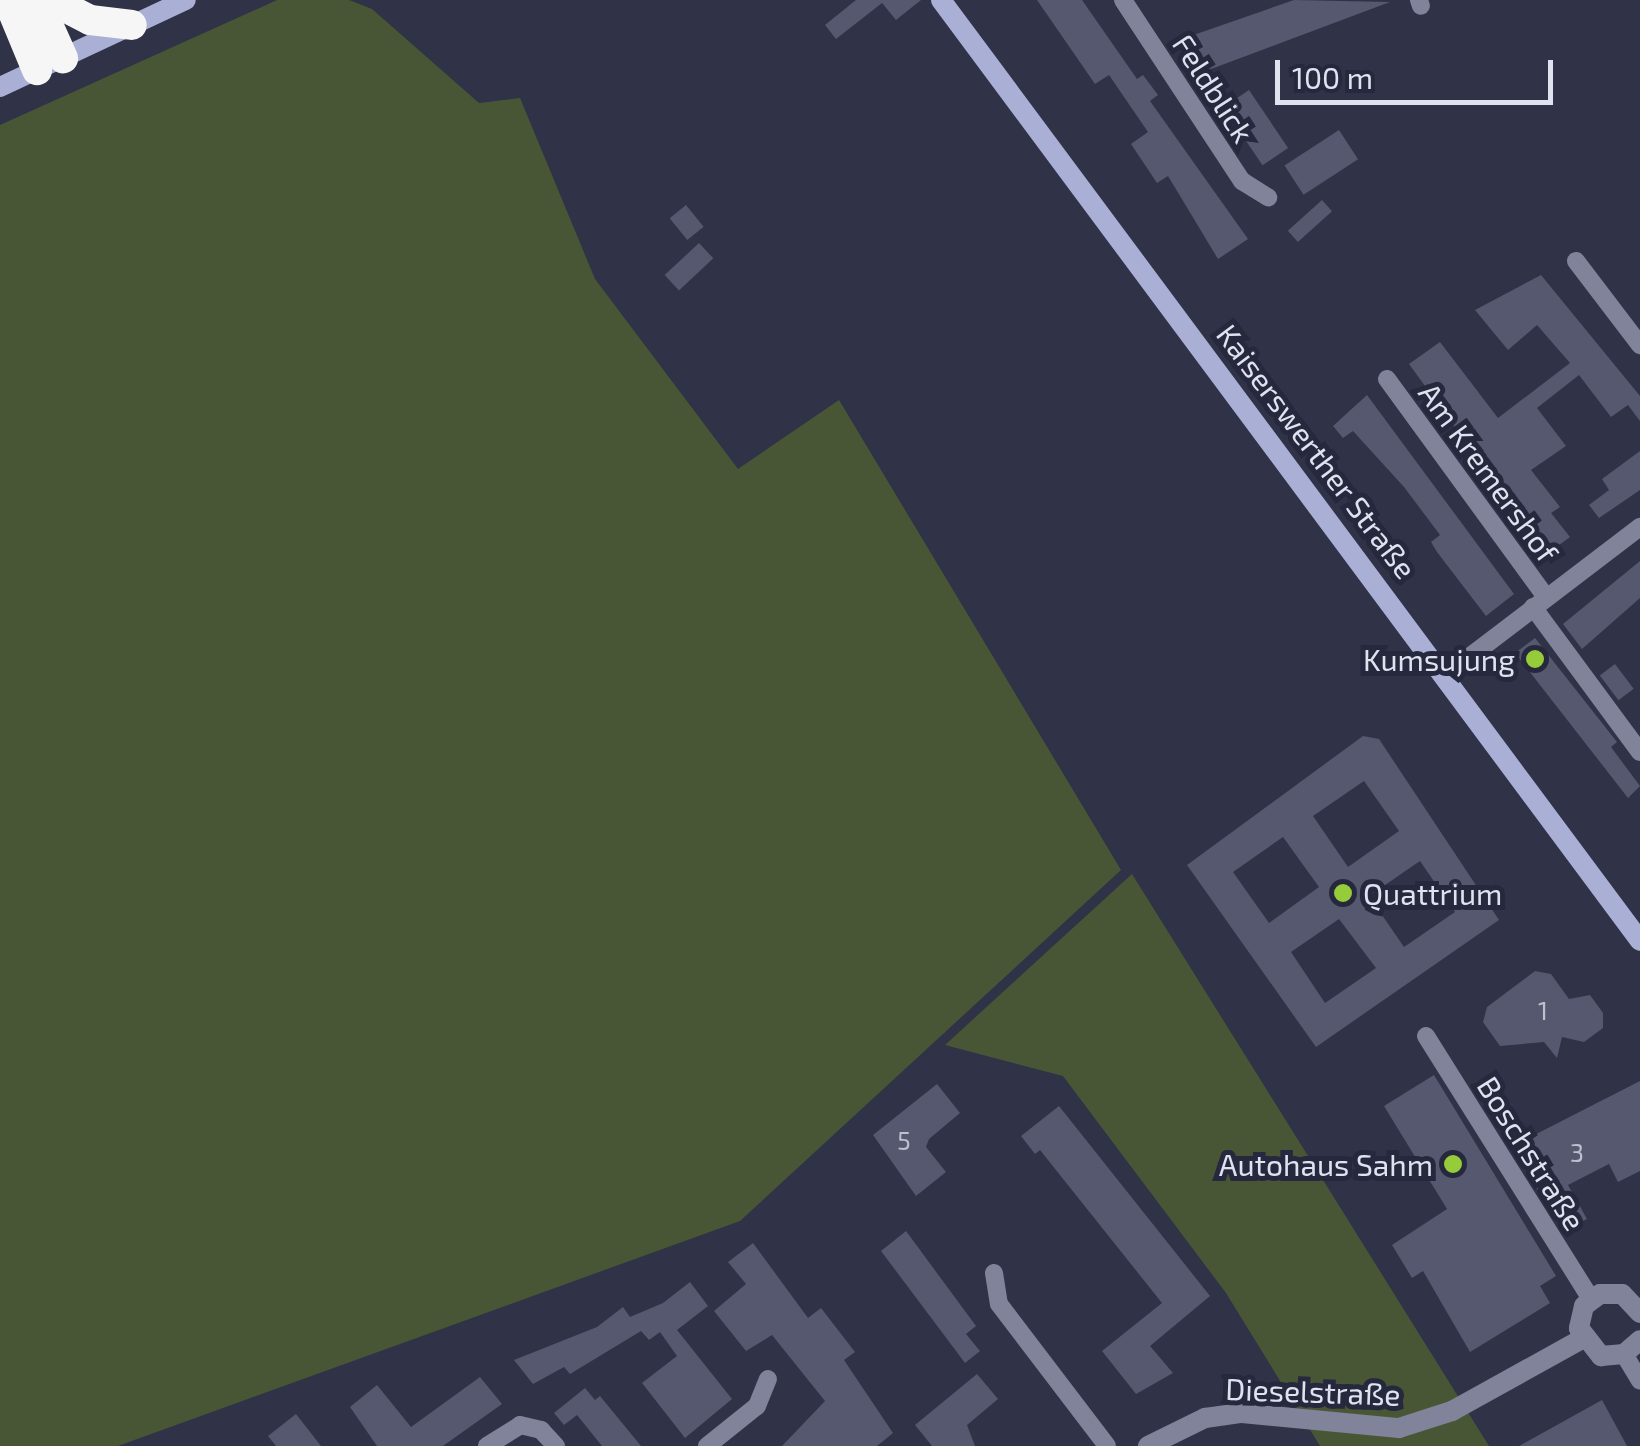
<!DOCTYPE html>
<meta charset="utf-8">
<style>
body{margin:0}
#map{position:relative;width:1640px;height:1446px;overflow:hidden;background:#303247;font-family:"Exo 2",sans-serif}
div>[style]{position:absolute}
[style*='--x']{left:calc(var(--x)*1px);top:calc(var(--y)*1px);width:calc(var(--w)*1px);rotate:calc(var(--a)*1deg)}
.green>*{inset:0;background:#485636}
.building>*{inset:0;background:#55586f;transform-origin:0 0}
.minor>*{height:18px;margin:-9px;padding:0 9px;transform-origin:9px;border-radius:9px;background:#80839a}
.tertiary>*{height:20px;margin:-10px;padding:0 10px;transform-origin:10px;border-radius:10px;background:#80839a}
.secondary>*{height:20px;margin:-10px;padding:0 10px;transform-origin:10px;border-radius:10px;background:#aab0d5}
.motorway>*{height:30px;margin:-15px;padding:0 15px;transform-origin:15px;border-radius:15px;background:#f6f6f6}
.dots>*{width:28px;height:28px;translate:-50% -50%;box-sizing:border-box;border:5px solid #26283d;border-radius:50%}
span{translate:-50% -50%;white-space:nowrap;text-align:center;line-height:1.15;-webkit-text-stroke:10px #26283d;paint-order:stroke}
.number-label{font-size:25px;color:#bcc0cf}
.number-label span{-webkit-text-stroke-width:0}
.street-label{font-size:30px;color:#dfe2ef}
.poi-label{font-size:30px;color:#dfe2ef}
.right{translate:-100% -50%;text-align:right}
.left{translate:0 -50%;text-align:left}
.scale{position:absolute;left:1275px;top:60px;width:278px;height:45px;box-sizing:border-box;border:5px solid #dfe2ef;border-top:0;padding-left:12px;font-size:30px;line-height:35px;white-space:nowrap;color:#dfe2ef;-webkit-text-stroke:8px #26283d;paint-order:stroke}
</style>
<div id="map">
<div class="green">
<div style="clip-path:polygon(277px 0,349px 0,372px 9px,479px 103px,520px 98px,595px 279px,738px 469px,839px 400px,1121px 870px,740px 1221px,118px 1446px,0 1446px,0 125px)"></div>
<div style="clip-path:polygon(1132px 874px,1489px 1446px,1320px 1446px,1226px 1293px,1063px 1076px,945px 1045px)"></div>
</div>
<div class="building">
<div style="clip-path:polygon(856px 0,921px 0,896px 20px,882px 3px,836px 39px,825px 25px)"></div>
<div style="clip-path:polygon(1037px 0,1082px 0,1137px 79px,1143px 75px,1158px 95px,1150px 101px,1248px 239px,1218px 259px,1168px 176px,1157px 183px,1131px 144px,1148px 132px,1109px 75px,1095px 84px)"></div>
<div style="clip-path:polygon(1294px 0,1390px 2px,1195px 75px,1182px 39px)"></div>
<div style="left:1249px;top:90px;width:70px;height:31px;rotate:56deg"></div>
<div style="left:1339px;top:130px;width:35px;height:65px;rotate:57deg"></div>
<div style="left:1322px;top:200px;width:15px;height:46px;rotate:48deg"></div>
<div style="left:686px;top:205px;width:28px;height:21px;rotate:51deg"></div>
<div style="left:699px;top:243px;width:21px;height:47px;rotate:47deg"></div>
<div style="clip-path:polygon(1541px 275px,1640px 396px,1640px 421px,1628px 405px,1611px 417px,1579px 375px,1537px 408px,1566px 446px,1531px 470px,1560px 507px,1551px 513px,1570px 537px,1547px 554px,1409px 364px,1440px 342px,1498px 418px,1570px 363px,1537px 325px,1508px 350px,1475px 310px)"></div>
<div style="clip-path:polygon(1367px 395px,1514px 594px,1486px 616px,1437px 552px,1431px 542px,1440px 535px,1404px 487px,1353px 431px,1343px 438px,1333px 426px)"></div>
<div style="clip-path:polygon(1640px 451px,1640px 490px,1599px 518px,1589px 505px,1609px 490px,1602px 479px)"></div>
<div style="clip-path:polygon(1640px 561px,1640px 598px,1582px 649px,1563px 624px)"></div>
<div style="clip-path:polygon(1535px 638px,1617px 742px,1611px 747px,1640px 786px,1628px 798px,1515px 653px)"></div>
<div style="left:1615px;top:664px;width:31px;height:19px;rotate:53deg"></div>
<div style="clip-path:polygon(evenodd,1363px 736px,1379px 739px,1499px 920px,1316px 1047px,1187px 865px,1363px 736px,1364px 781px,1399px 831px,1348px 867px,1313px 816px,1364px 781px,1363px 736px,1283px 837px,1319px 887px,1269px 923px,1233px 872px,1283px 837px,1363px 736px,1420px 861px,1455px 912px,1404px 947px,1369px 896px,1420px 861px,1363px 736px,1339px 919px,1376px 968px,1325px 1003px,1291px 952px,1339px 919px)"></div>
<div style="clip-path:polygon(1535px 971px,1551px 974px,1569px 999px,1590px 995px,1603px 1013px,1603px 1028px,1584px 1042px,1562px 1037px,1557px 1058px,1544px 1042px,1500px 1046px,1483px 1022px,1487px 1007px)"></div>
<div style="clip-path:polygon(1434px 1075px,1556px 1276px,1540px 1286px,1550px 1303px,1470px 1352px,1423px 1271px,1412px 1278px,1392px 1245px,1447px 1209px,1384px 1106px)"></div>
<div style="clip-path:polygon(1640px 1081px,1640px 1171px,1618px 1182px,1609px 1164px,1568px 1185px,1587px 1219px,1563px 1231px,1511px 1147px)"></div>
<div style="clip-path:polygon(937px 1084px,960px 1113px,929px 1139px,926px 1147px,946px 1172px,916px 1196px,873px 1135px)"></div>
<div style="clip-path:polygon(1059px 1106px,1210px 1296px,1150px 1346px,1173px 1373px,1136px 1394px,1102px 1351px,1162px 1303px,1040px 1150px,1035px 1154px,1021px 1136px)"></div>
<div style="clip-path:polygon(906px 1231px,976px 1326px,966px 1334px,980px 1351px,965px 1363px,881px 1251px)"></div>
<div style="clip-path:polygon(753px 1243px,808px 1318px,821px 1308px,855px 1352px,844px 1360px,893px 1433px,877px 1446px,782px 1446px,825px 1401px,772px 1335px,746px 1351px,714px 1311px,746px 1284px,728px 1262px)"></div>
<div style="clip-path:polygon(690px 1282px,708px 1306px,677px 1330px,732px 1399px,685px 1438px,642px 1383px,677px 1356px,660px 1332px,649px 1340px,641px 1331px,570px 1374px,564px 1367px,533px 1384px,514px 1360px,597px 1327px,623px 1307px,630px 1317px,663px 1303px)"></div>
<div style="clip-path:polygon(977px 1374px,998px 1399px,967px 1425px,975px 1446px,932px 1446px,915px 1425px)"></div>
<div style="clip-path:polygon(480px 1377px,502px 1404px,443px 1446px,377px 1446px,350px 1407px,377px 1385px,411px 1427px)"></div>
<div style="clip-path:polygon(585px 1388px,595px 1400px,600px 1396px,641px 1446px,602px 1446px,577px 1415px,564px 1425px,554px 1413px)"></div>
<div style="clip-path:polygon(1602px 1400px,1627px 1446px,1519px 1446px)"></div>
<div style="clip-path:polygon(296px 1414px,321px 1446px,276px 1446px,268px 1436px)"></div>
</div>
<div class="minor">
<div style="--x:1123;--y:0;--w:217;--a:56.7"></div>
<div style="--x:1242;--y:181;--w:31;--a:32"></div>
<div style="--x:1419;--y:0;--w:6;--a:72"></div>
<div style="--x:1576;--y:261;--w:106;--a:52.7"></div>
<div style="--x:1387;--y:379;--w:270;--a:53.9"></div>
<div style="--x:1533;--y:607;--w:180;--a:53.6"></div>
<div style="--x:1447;--y:674;--w:243;--a:-37.3"></div>
<div style="--x:1426;--y:1036;--w:310;--a:57.9"></div>
<div style="--x:994;--y:1273;--w:31;--a:81"></div>
<div style="--x:999;--y:1304;--w:178;--a:52.7"></div>
<div style="--x:1624;--y:1354;--w:31;--a:59"></div>
<div style="--x:487;--y:1446;--w:39;--a:-32"></div>
<div style="--x:520;--y:1425;--w:22;--a:13"></div>
<div style="--x:541;--y:1430;--w:22;--a:47"></div>
<div style="--x:707;--y:1446;--w:64;--a:-38.7"></div>
<div style="--x:757;--y:1406;--w:29;--a:-68"></div>
</div>
<div class="tertiary">
<div style="--x:1640;--y:1313;--w:26;--a:-133"></div>
<div style="--x:1622;--y:1294;--w:22;--a:180"></div>
<div style="--x:1600;--y:1294;--w:20;--a:143"></div>
<div style="--x:1584;--y:1306;--w:23;--a:103"></div>
<div style="--x:1579;--y:1328;--w:36;--a:52"></div>
<div style="--x:1601;--y:1356;--w:23;--a:-5"></div>
<div style="--x:1624;--y:1354;--w:21;--a:-41"></div>
<div style="--x:1148;--y:1446;--w:64;--a:-26.2"></div>
<div style="--x:1205;--y:1418;--w:37;--a:-8"></div>
<div style="--x:1242;--y:1413;--w:158;--a:5.5"></div>
<div style="--x:1399;--y:1428;--w:56;--a:-17.8"></div>
<div style="--x:1452;--y:1411;--w:149;--a:-29"></div>
</div>
<div class="secondary">
<div style="--x:941;--y:0;--w:1172;--a:53.39"></div>
<div style="--x:0;--y:87;--w:205;--a:-25.1"></div>
</div>
<div class="motorway">
<div style="--x:8;--y:0;--w:76;--a:67.5"></div>
<div style="--x:37;--y:0;--w:64;--a:65.9"></div>
<div style="--x:51;--y:0;--w:44;--a:27.1"></div>
<div style="--x:90;--y:20;--w:42;--a:6.8"></div>
</div>
<div class="dots">
<div style="left:1535px;top:659px;background:#96cc3a"></div>
<div style="left:1343px;top:893px;background:#96cc3a"></div>
<div style="left:1453px;top:1164px;background:#96cc3a"></div>
</div>
<div class="number-label">
<span style="left:1543px;top:1010px">1</span>
<span style="left:904px;top:1140px">5</span>
<span style="left:1577px;top:1152px">3</span>
</div>
<div class="street-label">
<span style="left:1214px;top:88px;rotate:57deg">Feldblick</span>
<span style="left:1317px;top:451px;rotate:53deg">Kaiserswerther Straße</span>
<span style="left:1489px;top:472px;rotate:54deg">Am Kremershof</span>
<span style="left:1532px;top:1153px;rotate:58deg">Boschstraße</span>
<span style="left:1313px;top:1391px;rotate:2deg">Dieselstraße</span>
</div>
<div class="poi-label">
<span class="right" style="left:1515px;top:659px">Kumsujung</span>
<span class="left" style="left:1363px;top:893px">Quattrium</span>
<span class="right" style="left:1433px;top:1164px">Autohaus Sahm</span>
</div>
<div class="scale">100 m</div>
</div>
